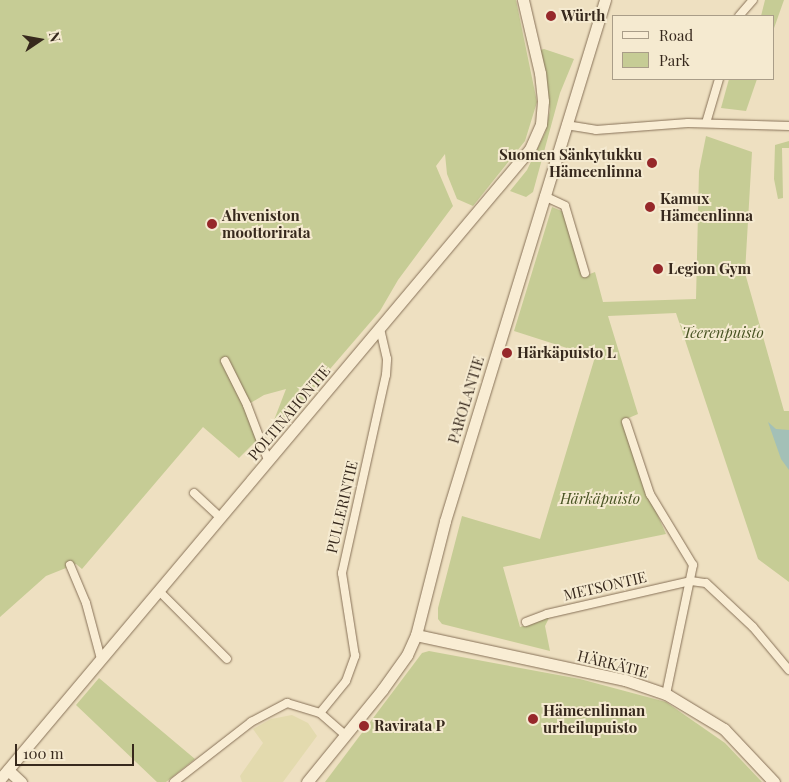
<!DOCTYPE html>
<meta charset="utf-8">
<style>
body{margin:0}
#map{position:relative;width:789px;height:782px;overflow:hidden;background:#eee0c1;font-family:"Playfair Display",serif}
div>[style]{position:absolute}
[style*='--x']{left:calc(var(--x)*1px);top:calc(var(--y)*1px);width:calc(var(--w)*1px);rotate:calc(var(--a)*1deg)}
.farmland>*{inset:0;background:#e3daae}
.green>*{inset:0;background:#c6cc95}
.water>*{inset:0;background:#a3c0b7}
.roads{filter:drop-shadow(0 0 1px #877158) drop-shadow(0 0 1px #877158)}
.street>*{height:8px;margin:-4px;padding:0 4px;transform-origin:4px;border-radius:4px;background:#f9edd4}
.secondary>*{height:11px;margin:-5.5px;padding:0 5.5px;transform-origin:5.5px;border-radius:5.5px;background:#f9edd4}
.dots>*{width:14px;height:14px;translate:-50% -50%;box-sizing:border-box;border:2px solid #f5ead0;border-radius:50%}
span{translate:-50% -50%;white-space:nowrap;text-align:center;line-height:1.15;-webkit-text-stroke:4px #f5ead0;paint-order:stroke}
.poi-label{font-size:15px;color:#37291d;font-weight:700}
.left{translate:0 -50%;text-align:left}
.right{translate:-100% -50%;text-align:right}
.park-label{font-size:15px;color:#485323;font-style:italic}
.street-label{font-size:15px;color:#37291d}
.legend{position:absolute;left:612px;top:15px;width:162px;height:65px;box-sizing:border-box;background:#f5ead0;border:1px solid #a99d88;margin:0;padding:6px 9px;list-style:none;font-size:15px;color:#37291d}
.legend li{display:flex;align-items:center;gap:10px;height:25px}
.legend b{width:25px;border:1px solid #a99d88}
.north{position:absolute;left:15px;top:15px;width:50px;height:50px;-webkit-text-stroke:4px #f5ead0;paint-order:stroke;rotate:78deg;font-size:14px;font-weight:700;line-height:20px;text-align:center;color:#37291d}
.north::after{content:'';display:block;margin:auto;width:18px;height:22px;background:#37291d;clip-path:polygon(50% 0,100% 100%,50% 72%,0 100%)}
.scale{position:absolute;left:15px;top:744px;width:119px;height:22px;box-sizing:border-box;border:2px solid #37291d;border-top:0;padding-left:6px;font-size:15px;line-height:18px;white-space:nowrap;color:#37291d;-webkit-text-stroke:4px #f5ead0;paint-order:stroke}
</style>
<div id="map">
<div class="farmland">
<div style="clip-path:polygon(292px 715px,308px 723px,317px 736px,283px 782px,242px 782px,240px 776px,263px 743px,253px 729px,271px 719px)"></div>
</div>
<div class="green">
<div style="clip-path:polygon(0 0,516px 0,537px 102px,525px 141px,473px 206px,457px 199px,447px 174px,445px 154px,436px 166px,453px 206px,398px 280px,380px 311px,280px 427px,271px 428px,286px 389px,264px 395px,247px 405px,259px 438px,239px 458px,203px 427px,82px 569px,76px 564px,46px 576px,0 617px)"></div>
<div style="clip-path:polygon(765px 0,784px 0,773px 31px,773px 16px,761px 16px)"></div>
<div style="clip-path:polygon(544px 49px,574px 59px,560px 93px,533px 192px,526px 197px,510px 191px,527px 170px,545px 133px,550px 110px,540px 50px)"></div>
<div style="clip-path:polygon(729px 79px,757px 79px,746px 111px,721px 108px)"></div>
<div style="clip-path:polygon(706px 136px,752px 152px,745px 273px,784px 411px,789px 411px,789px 582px,758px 559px,676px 313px,608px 316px,638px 414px,624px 420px,650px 498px,666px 534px,503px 567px,520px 627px,550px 616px,545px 626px,550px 651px,442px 624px,438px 619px,438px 608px,462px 516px,540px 539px,595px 357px,514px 331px,552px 207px,564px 212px,582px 277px,595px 272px,603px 302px,696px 299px,699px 171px)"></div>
<div style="clip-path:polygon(789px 141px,789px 148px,782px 148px,783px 198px,778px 199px,774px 179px,775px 145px)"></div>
<div style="clip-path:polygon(429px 651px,580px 679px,666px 702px,725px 743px,762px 782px,325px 782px,422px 653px)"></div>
<div style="clip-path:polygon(99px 678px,132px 706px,195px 759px,166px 782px,157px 782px,76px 705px)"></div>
</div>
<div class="water">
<div style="clip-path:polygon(768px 422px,776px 429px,789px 430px,789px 470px,781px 459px)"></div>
</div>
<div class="roads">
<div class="street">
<div style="--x:739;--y:16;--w:21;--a:-49"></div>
<div style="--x:706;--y:123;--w:46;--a:-73.5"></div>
<div style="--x:566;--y:125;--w:30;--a:9"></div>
<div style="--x:596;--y:130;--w:92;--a:-4.4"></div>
<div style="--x:688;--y:123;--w:101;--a:1.7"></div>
<div style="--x:544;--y:196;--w:23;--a:25"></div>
<div style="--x:565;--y:206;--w:70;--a:73.4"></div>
<div style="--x:225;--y:361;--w:49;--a:63.4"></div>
<div style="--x:247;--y:405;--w:59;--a:69.1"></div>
<div style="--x:626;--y:422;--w:76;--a:71.6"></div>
<div style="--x:650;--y:494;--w:83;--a:58.8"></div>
<div style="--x:693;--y:565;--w:132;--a:101.8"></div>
<div style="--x:194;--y:493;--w:37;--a:43"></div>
<div style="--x:70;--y:565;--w:41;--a:67.2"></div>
<div style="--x:86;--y:603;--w:58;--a:75"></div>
<div style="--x:159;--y:591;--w:96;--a:45"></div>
<div style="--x:526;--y:622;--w:22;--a:-21"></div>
<div style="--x:547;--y:614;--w:148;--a:-12.9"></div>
<div style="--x:691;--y:581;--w:15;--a:8"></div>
<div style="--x:706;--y:583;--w:64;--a:43.1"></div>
<div style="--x:753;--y:627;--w:56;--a:50.1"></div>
<div style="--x:320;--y:713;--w:41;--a:-50.9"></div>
<div style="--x:346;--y:681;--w:27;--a:-70"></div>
<div style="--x:355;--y:656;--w:84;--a:-98.9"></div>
<div style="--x:342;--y:573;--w:203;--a:-77.5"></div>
<div style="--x:386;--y:375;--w:16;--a:-86"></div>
<div style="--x:387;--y:359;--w:32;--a:-103"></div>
<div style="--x:174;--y:782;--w:98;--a:-37.9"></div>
<div style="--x:251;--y:722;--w:41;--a:-27.8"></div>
<div style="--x:287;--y:703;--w:34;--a:17"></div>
<div style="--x:320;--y:713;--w:33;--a:41"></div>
</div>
<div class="secondary">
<div style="--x:416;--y:635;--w:214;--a:12.2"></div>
<div style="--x:625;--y:680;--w:43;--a:18.9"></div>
<div style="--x:666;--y:694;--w:68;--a:31.1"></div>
<div style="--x:724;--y:729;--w:73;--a:46.7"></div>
<div style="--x:8;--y:770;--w:18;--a:43"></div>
<div style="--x:0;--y:779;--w:823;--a:-49.93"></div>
<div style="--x:530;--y:149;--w:27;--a:-66"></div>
<div style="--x:541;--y:124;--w:23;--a:-85"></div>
<div style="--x:543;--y:101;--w:28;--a:-96"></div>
<div style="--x:540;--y:73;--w:75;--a:-103.1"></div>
<div style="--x:307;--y:782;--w:119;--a:-50.8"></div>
<div style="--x:382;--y:690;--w:43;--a:-54.5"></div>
<div style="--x:407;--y:655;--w:22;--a:-66"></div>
<div style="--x:416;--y:635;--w:118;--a:-75.7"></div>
<div style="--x:445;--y:521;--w:545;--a:-72.93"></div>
</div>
</div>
<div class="dots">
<div style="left:551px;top:16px;background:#96282a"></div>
<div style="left:652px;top:163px;background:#96282a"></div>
<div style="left:650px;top:207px;background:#96282a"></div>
<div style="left:212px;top:224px;background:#96282a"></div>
<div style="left:658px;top:269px;background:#96282a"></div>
<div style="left:507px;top:353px;background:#96282a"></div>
<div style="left:533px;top:719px;background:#96282a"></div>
<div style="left:364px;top:726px;background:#96282a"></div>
</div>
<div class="poi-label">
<span class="left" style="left:561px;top:16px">Würth</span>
<span class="right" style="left:642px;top:163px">Suomen Sänkytukku<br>Hämeenlinna</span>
<span class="left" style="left:660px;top:207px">Kamux<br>Hämeenlinna</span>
<span class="left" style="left:222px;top:224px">Ahveniston<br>moottorirata</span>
<span class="left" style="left:668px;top:269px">Legion Gym</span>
<span class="left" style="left:517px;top:353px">Härkäpuisto L</span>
<span class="left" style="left:543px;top:719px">Hämeenlinnan<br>urheilupuisto</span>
<span class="left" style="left:374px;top:726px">Ravirata P</span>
</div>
<div class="park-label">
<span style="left:723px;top:333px">Teerenpuisto</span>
<span style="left:600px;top:499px">Härkäpuisto</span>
</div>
<div class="street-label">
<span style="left:466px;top:400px;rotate:-73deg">PAROLANTIE</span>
<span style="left:289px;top:413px;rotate:-50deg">POLTINAHONTIE</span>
<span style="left:342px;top:507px;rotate:-77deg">PULLERINTIE</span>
<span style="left:605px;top:586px;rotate:-13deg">METSONTIE</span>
<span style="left:613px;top:664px;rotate:14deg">HÄRKÄTIE</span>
</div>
<ul class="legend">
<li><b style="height:6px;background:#f9edd4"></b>Road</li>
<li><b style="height:14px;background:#c6cc95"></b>Park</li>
</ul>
<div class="north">N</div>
<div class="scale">100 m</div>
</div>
